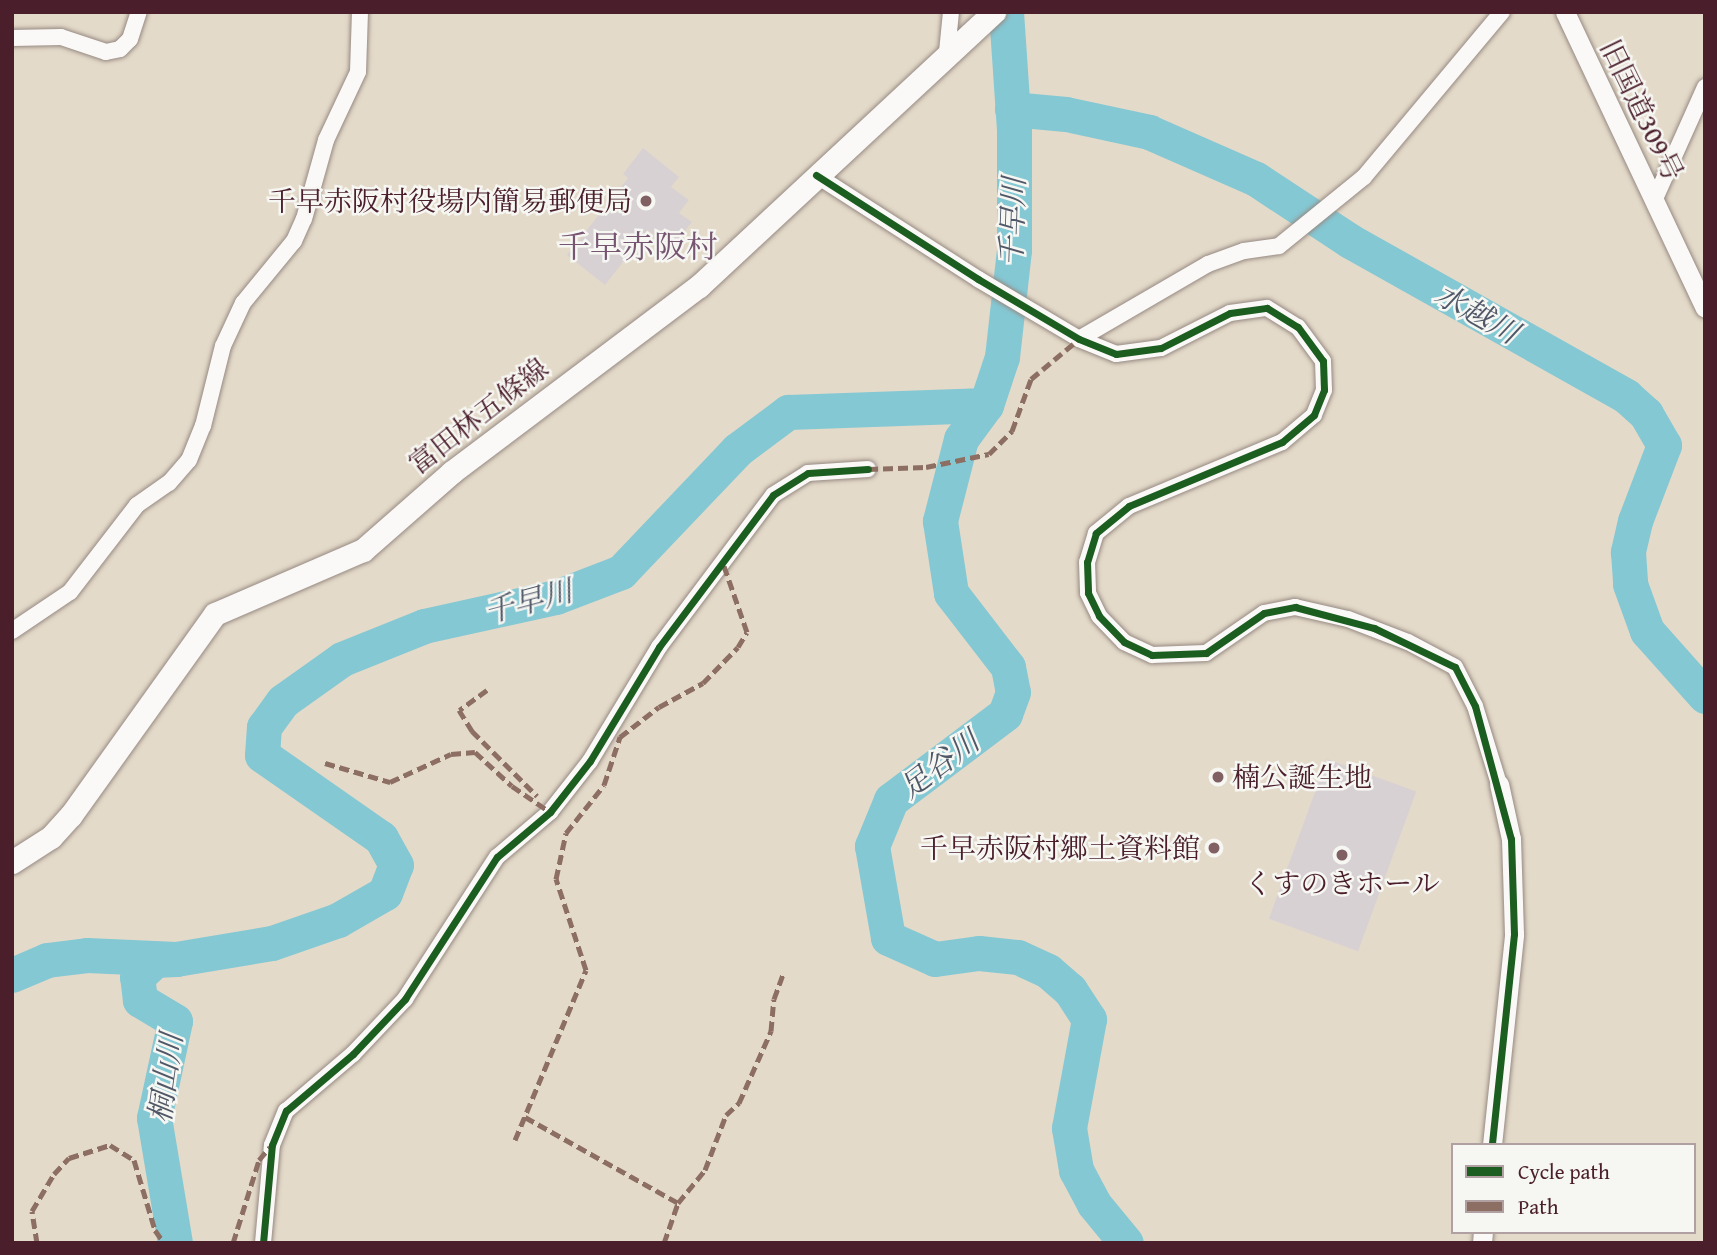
<!DOCTYPE html>
<meta charset="utf-8">
<style>
body{margin:0}
#map{position:relative;width:1717px;height:1255px;overflow:hidden;background:#e4dac9;font-family:"Gentium Book Plus","Noto Serif JP",serif}
div>[style]{position:absolute}
[style*='--x']{left:calc(var(--x)*1px);top:calc(var(--y)*1px);width:calc(var(--w)*1px);rotate:calc(var(--a)*1deg)}
.river>*{height:35px;margin:-17.5px;padding:0 17.5px;transform-origin:17.5px;border-radius:17.5px;background:#84c8d4}
.building>*{inset:0;background:#d8d1d4;transform-origin:0 0}
.roads{filter:drop-shadow(0 0 2px #968a83) drop-shadow(0 0 2px #968a83)}
.minor>*{height:16px;margin:-8px;padding:0 8px;transform-origin:8px;border-radius:8px;background:#fbf9f7}
.tertiary>*{height:19px;margin:-9.5px;padding:0 9.5px;transform-origin:9.5px;border-radius:9.5px;background:#fbf9f7}
.secondary>*{height:23px;margin:-11.5px;padding:0 11.5px;transform-origin:11.5px;border-radius:11.5px;background:#fbf9f7}
.quiet>*{height:5px;margin-top:-2.5px;transform-origin:0;background:repeating-linear-gradient(90deg,#8d6e63 0 10px,transparent 0 15px)}
.cycleway>*{height:7px;margin:-3.5px;padding:0 3.5px;transform-origin:3.5px;border-radius:3.5px;background:#1b5e20}
.dots>*{width:19px;height:19px;translate:-50% -50%;box-sizing:border-box;border:4px solid #f6f6f2;border-radius:50%}
span{translate:-50% -50%;white-space:nowrap;text-align:center;line-height:1.15;-webkit-text-stroke:5px #f6f6f2;paint-order:stroke}
.street-label{font-size:28px;color:#4a1f2b}
.poi-label{font-size:28px;color:#4a1f2b}
.right{translate:-100% -50%;text-align:right}
.left{translate:0 -50%;text-align:left}
.water-label{font-size:30px;color:#505868;font-style:italic}
.quarter-label{font-size:32px;color:#755570}
.frame{position:absolute;inset:0;border:14px solid #4a1f2b;pointer-events:none}
.legend{position:absolute;left:1451px;top:1143px;width:245px;height:91px;box-sizing:border-box;background:#f6f6f2;border:2px solid #b1a0a2;margin:0;padding:9px 12px;list-style:none;font-size:21px;color:#4a1f2b}
.legend li{display:flex;align-items:center;gap:14px;height:35px}
.legend b{width:35px;border:2px solid #b1a0a2}
</style>
<div id="map">
<div class="river">
<div style="--x:1006;--y:12;--w:118;--a:86.1"></div>
<div style="--x:1014;--y:130;--w:120;--a:90"></div>
<div style="--x:1014;--y:250;--w:108;--a:96.4"></div>
<div style="--x:1002;--y:357;--w:51;--a:108.4"></div>
<div style="--x:986;--y:405;--w:42;--a:126.3"></div>
<div style="--x:961;--y:439;--w:85;--a:104.4"></div>
<div style="--x:940;--y:521;--w:73;--a:81.3"></div>
<div style="--x:951;--y:593;--w:93;--a:52.4"></div>
<div style="--x:1008;--y:667;--w:25;--a:79"></div>
<div style="--x:1013;--y:692;--w:23;--a:110"></div>
<div style="--x:1005;--y:714;--w:143;--a:143"></div>
<div style="--x:891;--y:800;--w:50;--a:112.4"></div>
<div style="--x:872;--y:846;--w:93;--a:80.1"></div>
<div style="--x:888;--y:938;--w:51;--a:24.1"></div>
<div style="--x:935;--y:959;--w:44;--a:-7.8"></div>
<div style="--x:979;--y:953;--w:39;--a:6"></div>
<div style="--x:1018;--y:957;--w:33;--a:25"></div>
<div style="--x:1048;--y:971;--w:29;--a:41"></div>
<div style="--x:1070;--y:990;--w:35;--a:57"></div>
<div style="--x:1089;--y:1019;--w:111;--a:100.4"></div>
<div style="--x:1069;--y:1128;--w:43;--a:80.5"></div>
<div style="--x:1076;--y:1170;--w:38;--a:62"></div>
<div style="--x:1094;--y:1204;--w:50;--a:50.6"></div>
<div style="--x:1012;--y:109;--w:54;--a:5.3"></div>
<div style="--x:1066;--y:114;--w:85;--a:12.2"></div>
<div style="--x:1149;--y:132;--w:117;--a:23.7"></div>
<div style="--x:1256;--y:179;--w:113;--a:33.4"></div>
<div style="--x:1350;--y:241;--w:317;--a:29.3"></div>
<div style="--x:1626;--y:396;--w:27;--a:42"></div>
<div style="--x:1646;--y:414;--w:36;--a:60"></div>
<div style="--x:1664;--y:445;--w:81;--a:110.9"></div>
<div style="--x:1635;--y:521;--w:32;--a:103"></div>
<div style="--x:1628;--y:552;--w:32;--a:86"></div>
<div style="--x:1630;--y:584;--w:50;--a:70.1"></div>
<div style="--x:1647;--y:631;--w:87;--a:48.3"></div>
<div style="--x:12;--y:975;--w:38;--a:-23"></div>
<div style="--x:47;--y:960;--w:40;--a:-7.1"></div>
<div style="--x:87;--y:955;--w:89;--a:2.6"></div>
<div style="--x:176;--y:959;--w:97;--a:-9.5"></div>
<div style="--x:272;--y:943;--w:70;--a:-19.2"></div>
<div style="--x:338;--y:920;--w:54;--a:-29.9"></div>
<div style="--x:385;--y:893;--w:30;--a:-69"></div>
<div style="--x:396;--y:865;--w:31;--a:-119"></div>
<div style="--x:381;--y:838;--w:145;--a:-145.1"></div>
<div style="--x:262;--y:755;--w:28;--a:-86"></div>
<div style="--x:264;--y:727;--w:32;--a:-54"></div>
<div style="--x:283;--y:701;--w:72;--a:-35.4"></div>
<div style="--x:342;--y:659;--w:88;--a:-21.9"></div>
<div style="--x:424;--y:626;--w:135;--a:-12.4"></div>
<div style="--x:556;--y:597;--w:70;--a:-21"></div>
<div style="--x:621;--y:572;--w:168;--a:-46.4"></div>
<div style="--x:737;--y:450;--w:64;--a:-36.7"></div>
<div style="--x:788;--y:412;--w:198;--a:-2"></div>
<div style="--x:175;--y:1243;--w:127;--a:-99.5"></div>
<div style="--x:154;--y:1118;--w:99;--a:-77.8"></div>
<div style="--x:175;--y:1021;--w:41;--a:-149"></div>
<div style="--x:140;--y:1000;--w:23;--a:-97"></div>
<div style="--x:137;--y:977;--w:25;--a:-43"></div>
<div style="--x:155;--y:960;--w:21;--a:-3"></div>
</div>
<div class="building">
<div style="clip-path:polygon(643px 148px,679px 177px,671px 187px,689px 200px,679px 213px,692px 222px,671px 248px,648px 230px,605px 285px,567px 255px,628px 178px,623px 174px)"></div>
<div style="left:1327px;top:759px;width:95px;height:170px;rotate:20deg"></div>
</div>
<div class="roads">
<div class="minor">
<div style="--x:12;--y:38;--w:49;--a:-1.2"></div>
<div style="--x:61;--y:37;--w:47;--a:18.4"></div>
<div style="--x:106;--y:52;--w:14;--a:-12"></div>
<div style="--x:120;--y:49;--w:14;--a:-45"></div>
<div style="--x:130;--y:39;--w:28;--a:-72"></div>
<div style="--x:947;--y:52;--w:40;--a:-84.3"></div>
<div style="--x:816;--y:175;--w:193;--a:32.7"></div>
<div style="--x:978;--y:279;--w:117;--a:30.7"></div>
<div style="--x:1079;--y:339;--w:40;--a:22"></div>
<div style="--x:1116;--y:354;--w:45;--a:-7.6"></div>
<div style="--x:1161;--y:348;--w:77;--a:-26.9"></div>
<div style="--x:1230;--y:313;--w:37;--a:-8"></div>
<div style="--x:1267;--y:308;--w:36;--a:32"></div>
<div style="--x:1298;--y:327;--w:42;--a:53.7"></div>
<div style="--x:1323;--y:361;--w:29;--a:88"></div>
<div style="--x:1324;--y:390;--w:27;--a:112"></div>
<div style="--x:1314;--y:415;--w:42;--a:139.8"></div>
<div style="--x:1282;--y:442;--w:166;--a:157.3"></div>
<div style="--x:1129;--y:506;--w:43;--a:140.7"></div>
<div style="--x:1096;--y:533;--w:30;--a:107"></div>
<div style="--x:1087;--y:562;--w:31;--a:88"></div>
<div style="--x:1088;--y:593;--w:25;--a:64"></div>
<div style="--x:1099;--y:616;--w:36;--a:46"></div>
<div style="--x:1124;--y:642;--w:31;--a:25"></div>
<div style="--x:1152;--y:655;--w:54;--a:-2.1"></div>
<div style="--x:1206;--y:653;--w:70;--a:-34.6"></div>
<div style="--x:1264;--y:613;--w:32;--a:-11"></div>
<div style="--x:1295;--y:607;--w:54;--a:12.8"></div>
<div style="--x:1348;--y:619;--w:64;--a:21"></div>
<div style="--x:1408;--y:642;--w:53;--a:28"></div>
<div style="--x:1455;--y:667;--w:44;--a:62.9"></div>
<div style="--x:1475;--y:706;--w:82;--a:72.9"></div>
<div style="--x:1654;--y:201;--w:125;--a:-65.9"></div>
<div style="--x:1079;--y:339;--w:149;--a:-30.2"></div>
<div style="--x:1208;--y:264;--w:38;--a:-20"></div>
<div style="--x:1244;--y:251;--w:35;--a:-8"></div>
<div style="--x:1279;--y:246;--w:109;--a:-39.1"></div>
<div style="--x:1364;--y:177;--w:215;--a:-50.1"></div>
<div style="--x:12;--y:631;--w:70;--a:-33.9"></div>
<div style="--x:70;--y:592;--w:110;--a:-52.4"></div>
<div style="--x:137;--y:505;--w:39;--a:-35"></div>
<div style="--x:169;--y:483;--w:30;--a:-49"></div>
<div style="--x:189;--y:460;--w:37;--a:-68"></div>
<div style="--x:203;--y:426;--w:82;--a:-76"></div>
<div style="--x:223;--y:346;--w:47;--a:-65.1"></div>
<div style="--x:243;--y:303;--w:80;--a:-50.6"></div>
<div style="--x:294;--y:241;--w:24;--a:-66"></div>
<div style="--x:304;--y:219;--w:82;--a:-74.4"></div>
<div style="--x:326;--y:140;--w:75;--a:-64.8"></div>
<div style="--x:358;--y:72;--w:60;--a:-88.1"></div>
<div style="--x:263;--y:1243;--w:98;--a:-84.8"></div>
<div style="--x:272;--y:1145;--w:37;--a:-68"></div>
<div style="--x:286;--y:1111;--w:88;--a:-40.4"></div>
<div style="--x:353;--y:1054;--w:76;--a:-46.6"></div>
<div style="--x:405;--y:999;--w:169;--a:-57.1"></div>
<div style="--x:497;--y:857;--w:70;--a:-40.3"></div>
<div style="--x:550;--y:812;--w:65;--a:-51.9"></div>
<div style="--x:590;--y:761;--w:133;--a:-58.8"></div>
<div style="--x:659;--y:647;--w:190;--a:-53.1"></div>
<div style="--x:773;--y:495;--w:41;--a:-32.2"></div>
<div style="--x:808;--y:473;--w:60;--a:-3.8"></div>
</div>
<div class="tertiary">
<div style="--x:1565;--y:12;--w:327;--a:64.7"></div>
<div style="--x:1492;--y:1145;--w:212;--a:-84"></div>
<div style="--x:1514;--y:934;--w:95;--a:-91.8"></div>
<div style="--x:1511;--y:839;--w:56;--a:-102.3"></div>
<div style="--x:1482;--y:1243;--w:11;--a:-85"></div>
</div>
<div class="secondary">
<div style="--x:12;--y:862;--w:46;--a:-32.7"></div>
<div style="--x:51;--y:837;--w:30;--a:-48"></div>
<div style="--x:71;--y:815;--w:247;--a:-54.4"></div>
<div style="--x:215;--y:614;--w:161;--a:-23.4"></div>
<div style="--x:363;--y:550;--w:118;--a:-41.2"></div>
<div style="--x:452;--y:472;--w:309;--a:-37"></div>
<div style="--x:699;--y:286;--w:403;--a:-42.9"></div>
</div>
</div>
<div class="quiet">
<div style="--x:868;--y:469;--w:58;--a:-2"></div>
<div style="--x:926;--y:467;--w:64;--a:-11.7"></div>
<div style="--x:989;--y:454;--w:33;--a:-45"></div>
<div style="--x:1012;--y:431;--w:55;--a:-69.9"></div>
<div style="--x:1031;--y:379;--w:62;--a:-39.8"></div>
<div style="--x:487;--y:690;--w:34;--a:144"></div>
<div style="--x:459;--y:710;--w:25;--a:58"></div>
<div style="--x:472;--y:731;--w:92;--a:45"></div>
<div style="--x:325;--y:763;--w:68;--a:16.3"></div>
<div style="--x:390;--y:782;--w:67;--a:-24.7"></div>
<div style="--x:451;--y:754;--w:24;--a:-5"></div>
<div style="--x:475;--y:752;--w:50;--a:42.6"></div>
<div style="--x:512;--y:786;--w:46;--a:34.4"></div>
<div style="--x:525;--y:1117;--w:176;--a:29.3"></div>
<div style="--x:515;--y:1140;--w:184;--a:-67.3"></div>
<div style="--x:586;--y:970;--w:96;--a:-108.2"></div>
<div style="--x:556;--y:879;--w:47;--a:-77.7"></div>
<div style="--x:566;--y:833;--w:61;--a:-51.6"></div>
<div style="--x:604;--y:785;--w:51;--a:-71.6"></div>
<div style="--x:620;--y:737;--w:49;--a:-37.6"></div>
<div style="--x:659;--y:707;--w:50;--a:-28.6"></div>
<div style="--x:703;--y:683;--w:50;--a:-45.8"></div>
<div style="--x:738;--y:647;--w:17;--a:-59"></div>
<div style="--x:747;--y:632;--w:73;--a:-109.2"></div>
<div style="--x:37;--y:1243;--w:32;--a:-99"></div>
<div style="--x:32;--y:1211;--w:43;--a:-59.3"></div>
<div style="--x:54;--y:1174;--w:22;--a:-47"></div>
<div style="--x:69;--y:1158;--w:43;--a:-17.6"></div>
<div style="--x:110;--y:1145;--w:28;--a:32"></div>
<div style="--x:134;--y:1160;--w:73;--a:73.3"></div>
<div style="--x:155;--y:1230;--w:16;--a:55"></div>
<div style="--x:233;--y:1243;--w:87;--a:-72.6"></div>
<div style="--x:259;--y:1160;--w:17;--a:-50"></div>
<div style="--x:664;--y:1243;--w:42;--a:-70.7"></div>
<div style="--x:678;--y:1203;--w:43;--a:-50.7"></div>
<div style="--x:705;--y:1170;--w:59;--a:-69.1"></div>
<div style="--x:726;--y:1115;--w:18;--a:-43"></div>
<div style="--x:739;--y:1103;--w:79;--a:-66"></div>
<div style="--x:771;--y:1031;--w:32;--a:-85"></div>
<div style="--x:774;--y:999;--w:29;--a:-70"></div>
</div>
<div class="cycleway">
<div style="--x:816;--y:175;--w:193;--a:32.7"></div>
<div style="--x:978;--y:279;--w:117;--a:30.7"></div>
<div style="--x:1079;--y:339;--w:40;--a:22"></div>
<div style="--x:1116;--y:354;--w:45;--a:-7.6"></div>
<div style="--x:1161;--y:348;--w:77;--a:-26.9"></div>
<div style="--x:1230;--y:313;--w:37;--a:-8"></div>
<div style="--x:1267;--y:308;--w:36;--a:32"></div>
<div style="--x:1298;--y:327;--w:42;--a:53.7"></div>
<div style="--x:1323;--y:361;--w:29;--a:88"></div>
<div style="--x:1324;--y:390;--w:27;--a:112"></div>
<div style="--x:1314;--y:415;--w:42;--a:139.8"></div>
<div style="--x:1282;--y:442;--w:166;--a:157.3"></div>
<div style="--x:1129;--y:506;--w:43;--a:140.7"></div>
<div style="--x:1096;--y:533;--w:30;--a:107"></div>
<div style="--x:1087;--y:562;--w:31;--a:88"></div>
<div style="--x:1088;--y:593;--w:25;--a:64"></div>
<div style="--x:1099;--y:616;--w:36;--a:46"></div>
<div style="--x:1124;--y:642;--w:31;--a:25"></div>
<div style="--x:1152;--y:655;--w:54;--a:-2.1"></div>
<div style="--x:1206;--y:653;--w:70;--a:-34.6"></div>
<div style="--x:1264;--y:613;--w:32;--a:-11"></div>
<div style="--x:1295;--y:607;--w:82;--a:14.9"></div>
<div style="--x:1374;--y:628;--w:90;--a:25.7"></div>
<div style="--x:1455;--y:667;--w:44;--a:62.9"></div>
<div style="--x:1475;--y:706;--w:138;--a:74.9"></div>
<div style="--x:1511;--y:839;--w:95;--a:88.2"></div>
<div style="--x:1514;--y:934;--w:212;--a:96"></div>
<div style="--x:263;--y:1243;--w:98;--a:-84.8"></div>
<div style="--x:272;--y:1145;--w:37;--a:-68"></div>
<div style="--x:286;--y:1111;--w:88;--a:-40.4"></div>
<div style="--x:353;--y:1054;--w:76;--a:-46.6"></div>
<div style="--x:405;--y:999;--w:169;--a:-57.1"></div>
<div style="--x:497;--y:857;--w:70;--a:-40.3"></div>
<div style="--x:550;--y:812;--w:65;--a:-51.9"></div>
<div style="--x:590;--y:761;--w:133;--a:-58.8"></div>
<div style="--x:659;--y:647;--w:190;--a:-53.1"></div>
<div style="--x:773;--y:495;--w:41;--a:-32.2"></div>
<div style="--x:808;--y:473;--w:60;--a:-3.8"></div>
</div>
<div class="dots">
<div style="left:646px;top:201px;background:#806062"></div>
<div style="left:1218px;top:777px;background:#806062"></div>
<div style="left:1214px;top:848px;background:#806062"></div>
<div style="left:1342px;top:855px;background:#806062"></div>
</div>
<div class="street-label">
<span style="left:1642px;top:110px;rotate:64deg">旧国道309号</span>
<span style="left:478px;top:416px;rotate:-38deg">富田林五條線</span>
</div>
<div class="poi-label">
<span class="right" style="left:632px;top:201px">千早赤阪村役場内簡易郵便局</span>
<span class="left" style="left:1232px;top:777px">楠公誕生地</span>
<span class="right" style="left:1200px;top:848px">千早赤阪村郷土資料館</span>
<span style="left:1342px;top:883px">くすのきホール</span>
</div>
<div class="water-label">
<span style="left:1012px;top:222px;rotate:-88deg">千早川</span>
<span style="left:1477px;top:313px;rotate:29deg">水越川</span>
<span style="left:528px;top:601px;rotate:-15deg">千早川</span>
<span style="left:939px;top:764px;rotate:-37deg">足谷川</span>
<span style="left:165px;top:1078px;rotate:-82deg">桐山川</span>
</div>
<div class="quarter-label">
<span style="left:638px;top:247px">千早赤阪村</span>
</div>
<div class="frame"></div>
<ul class="legend">
<li><b style="height:9px;background:#1b5e20"></b>Cycle path</li>
<li><b style="height:9px;background:#8d6e63"></b>Path</li>
</ul>
</div>
